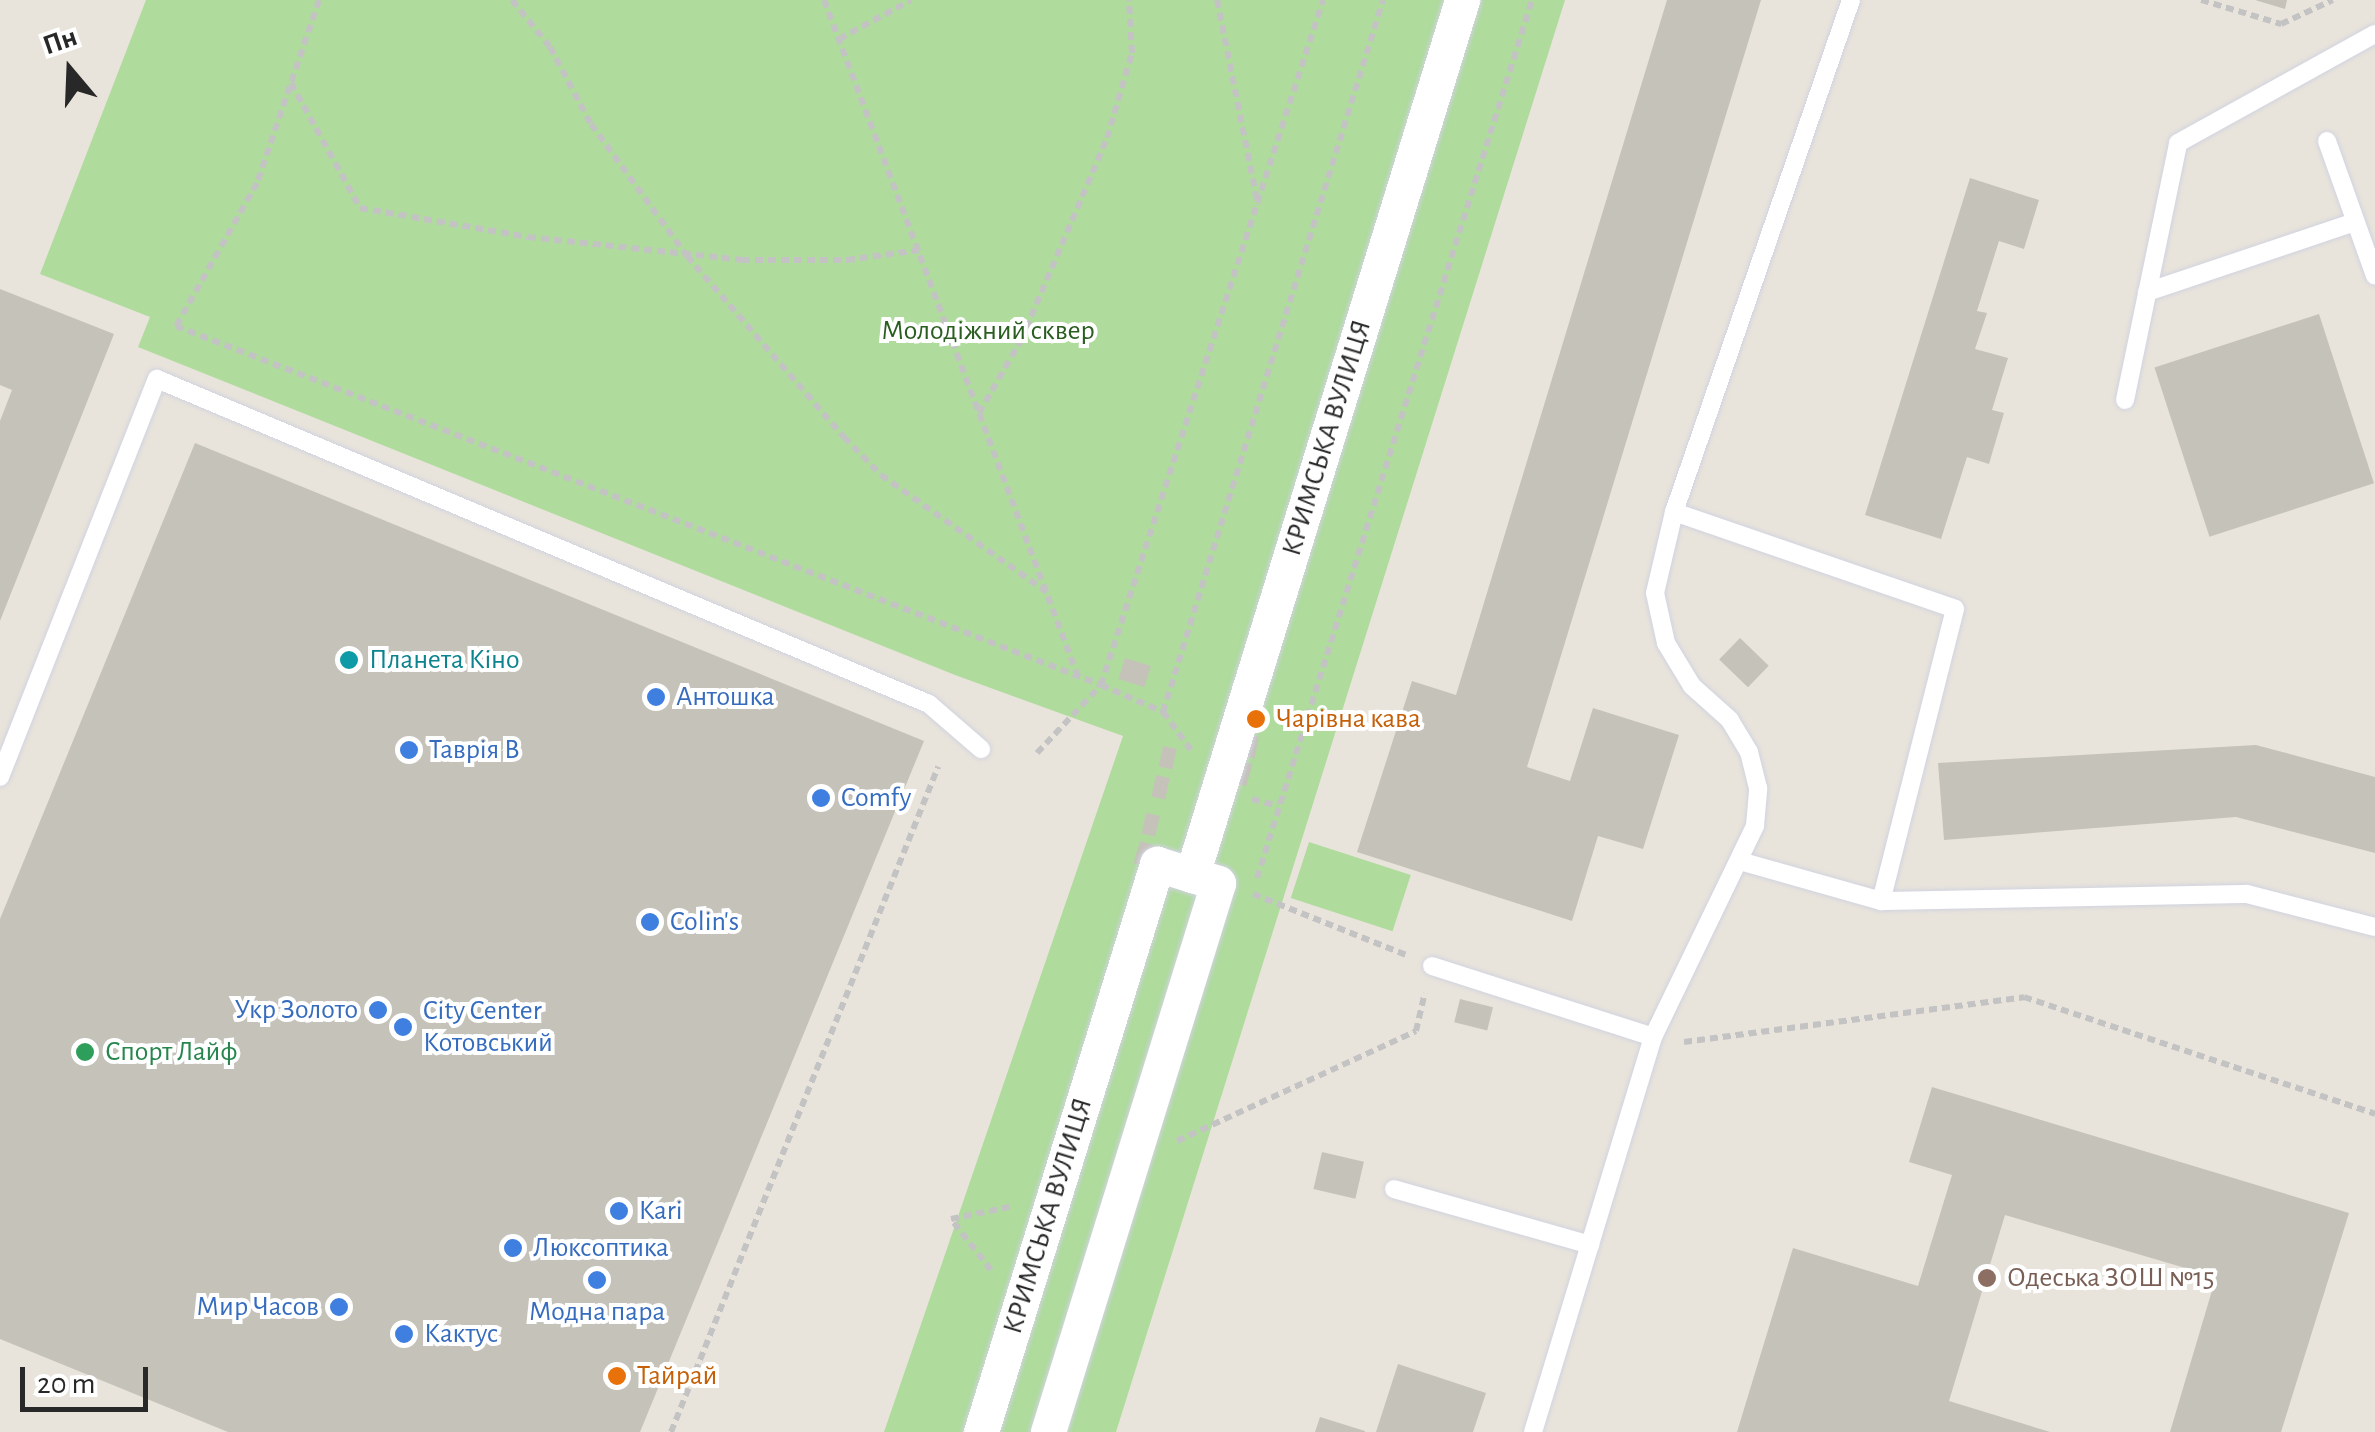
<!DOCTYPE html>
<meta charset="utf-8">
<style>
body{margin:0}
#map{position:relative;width:2375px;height:1432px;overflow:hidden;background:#e9e4db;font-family:"Alegreya Sans",sans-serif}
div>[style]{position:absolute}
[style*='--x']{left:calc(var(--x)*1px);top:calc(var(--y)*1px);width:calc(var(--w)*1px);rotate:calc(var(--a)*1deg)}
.green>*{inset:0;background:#afdb9d;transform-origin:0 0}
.building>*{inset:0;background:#c5c2ba;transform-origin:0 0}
.path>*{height:6px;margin-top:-3px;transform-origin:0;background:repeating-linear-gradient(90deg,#c3c3c3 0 8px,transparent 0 13px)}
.roads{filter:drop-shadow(0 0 2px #d1d3e0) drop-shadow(0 0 2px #d1d3e0)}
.lane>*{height:18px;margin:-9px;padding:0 9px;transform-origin:9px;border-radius:9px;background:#fff}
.street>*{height:35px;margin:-17.5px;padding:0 17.5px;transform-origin:17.5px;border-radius:17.5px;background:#fff}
.dots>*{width:28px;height:28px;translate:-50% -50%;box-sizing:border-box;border:5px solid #fff;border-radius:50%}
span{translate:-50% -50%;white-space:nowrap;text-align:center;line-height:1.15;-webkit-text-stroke:8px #fff;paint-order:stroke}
.park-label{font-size:28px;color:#2a5d20}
.street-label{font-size:28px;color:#282828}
.culture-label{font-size:28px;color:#0d838f}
.left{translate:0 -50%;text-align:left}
.shop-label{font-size:28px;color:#366cbe}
.right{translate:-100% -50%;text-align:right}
.food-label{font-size:28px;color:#c56008}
.leisure-label{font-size:28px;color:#27864d}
.education-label{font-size:28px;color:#785e54}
.north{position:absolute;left:20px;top:20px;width:100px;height:100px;-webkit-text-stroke:8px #fff;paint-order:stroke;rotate:341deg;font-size:28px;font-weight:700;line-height:40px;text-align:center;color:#282828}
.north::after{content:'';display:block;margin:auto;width:35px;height:45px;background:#282828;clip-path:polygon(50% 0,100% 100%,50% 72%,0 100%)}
.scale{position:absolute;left:20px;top:1367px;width:128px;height:45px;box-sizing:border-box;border:5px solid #282828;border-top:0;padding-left:12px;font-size:30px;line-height:35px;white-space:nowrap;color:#282828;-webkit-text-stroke:8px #fff;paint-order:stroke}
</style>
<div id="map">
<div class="green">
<div style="clip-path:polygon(146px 0,1565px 0,1116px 1432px,884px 1432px,1123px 736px,955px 675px,138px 347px,150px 317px,40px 274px)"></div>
<div style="left:1309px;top:842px;width:107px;height:59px;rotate:18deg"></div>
</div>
<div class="building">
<div style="clip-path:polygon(1667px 0,1761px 0,1527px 767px,1570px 781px,1593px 708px,1679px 735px,1643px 849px,1598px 836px,1572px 921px,1357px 852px,1412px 681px,1456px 695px)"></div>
<div style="clip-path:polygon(2255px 0,2287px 0,2285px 9px)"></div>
<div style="clip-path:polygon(1970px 178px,2039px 200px,2024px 249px,1999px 241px,1977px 311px,1987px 313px,1975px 349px,2008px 358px,1992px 410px,2004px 413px,1989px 464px,1967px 457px,1941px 539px,1865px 515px)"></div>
<div style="clip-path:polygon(0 289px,114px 334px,0 621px,0 421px,12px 390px,0 385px)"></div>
<div style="left:2319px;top:314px;width:178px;height:173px;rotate:72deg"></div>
<div style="clip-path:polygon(195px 443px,924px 741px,640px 1432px,228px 1432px,0 1339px,0 919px)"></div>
<div style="left:1740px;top:638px;width:40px;height:30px;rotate:44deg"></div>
<div style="left:1125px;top:658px;width:27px;height:22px;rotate:17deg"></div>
<div style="left:1251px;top:707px;width:14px;height:21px;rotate:12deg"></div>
<div style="left:1244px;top:734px;width:15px;height:22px;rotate:11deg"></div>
<div style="clip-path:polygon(2256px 745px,2375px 777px,2375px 853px,2236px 817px,1944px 840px,1938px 763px)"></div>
<div style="left:1163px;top:746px;width:14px;height:21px;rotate:12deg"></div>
<div style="left:1238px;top:760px;width:15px;height:23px;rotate:16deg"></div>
<div style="left:1156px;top:775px;width:14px;height:22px;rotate:12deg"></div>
<div style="left:1146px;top:813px;width:14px;height:21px;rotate:12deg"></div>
<div style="left:1140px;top:841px;width:15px;height:23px;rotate:16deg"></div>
<div style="left:1460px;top:999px;width:34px;height:24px;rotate:14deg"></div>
<div style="clip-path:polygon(1932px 1087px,2349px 1213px,2281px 1432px,2170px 1432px,2216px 1277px,2005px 1215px,1949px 1401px,2050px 1432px,1737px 1432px,1793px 1248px,1918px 1286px,1952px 1175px,1909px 1162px)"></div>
<div style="left:1322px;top:1152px;width:43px;height:38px;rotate:13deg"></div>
<div style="clip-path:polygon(1398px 1364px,1486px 1393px,1473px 1432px,1376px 1432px)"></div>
<div style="clip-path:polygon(1320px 1417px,1365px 1431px,1365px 1432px,1315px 1432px)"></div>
</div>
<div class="path">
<div style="--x:319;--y:0;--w:193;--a:108.7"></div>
<div style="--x:257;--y:183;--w:164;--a:119.5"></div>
<div style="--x:176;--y:326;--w:992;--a:21.21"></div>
<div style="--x:1101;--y:685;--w:68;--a:23.5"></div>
<div style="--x:1163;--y:712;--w:47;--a:53.6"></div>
<div style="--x:512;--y:0;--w:60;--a:51"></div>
<div style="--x:550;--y:47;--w:87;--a:62"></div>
<div style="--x:591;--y:124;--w:163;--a:54"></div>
<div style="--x:687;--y:256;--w:240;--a:49.1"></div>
<div style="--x:844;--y:437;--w:53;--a:45.8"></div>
<div style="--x:881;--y:475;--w:203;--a:35.2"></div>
<div style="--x:824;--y:0;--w:723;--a:69.43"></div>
<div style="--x:1217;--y:0;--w:209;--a:78.7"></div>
<div style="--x:2201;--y:0;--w:84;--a:16.7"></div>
<div style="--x:2281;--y:24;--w:57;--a:-24.8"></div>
<div style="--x:839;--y:39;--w:82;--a:-28.4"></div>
<div style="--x:291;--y:83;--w:143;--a:61.1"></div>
<div style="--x:360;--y:208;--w:170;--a:9.8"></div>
<div style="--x:528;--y:237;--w:215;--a:6.1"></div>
<div style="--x:742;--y:260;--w:105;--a:0"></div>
<div style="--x:847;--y:260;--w:73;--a:-7.9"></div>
<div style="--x:979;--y:413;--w:84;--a:-60.1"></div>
<div style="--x:1021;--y:340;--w:220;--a:-66.9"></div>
<div style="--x:1107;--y:138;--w:89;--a:-73.6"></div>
<div style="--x:1132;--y:53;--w:53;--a:-93.2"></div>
<div style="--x:1163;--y:712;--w:745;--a:-72.83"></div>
<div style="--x:1037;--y:753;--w:93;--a:-46.7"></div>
<div style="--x:1101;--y:685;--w:720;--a:-72.04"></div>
<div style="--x:1252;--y:799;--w:27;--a:15"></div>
<div style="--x:1257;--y:878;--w:920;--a:-72.61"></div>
<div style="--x:1253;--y:894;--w:168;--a:21.7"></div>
<div style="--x:1684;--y:1042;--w:343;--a:-7.5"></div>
<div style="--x:2024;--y:997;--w:370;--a:18.4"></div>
<div style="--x:1177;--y:1141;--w:263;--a:-24.7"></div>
<div style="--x:1416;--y:1031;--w:39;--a:-77"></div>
<div style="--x:991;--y:1270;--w:65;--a:-128.1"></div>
<div style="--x:951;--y:1219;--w:63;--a:-11.8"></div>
<div style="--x:671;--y:1432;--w:717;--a:-68.12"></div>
</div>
<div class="roads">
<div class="lane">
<div style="--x:2327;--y:141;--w:143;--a:70.4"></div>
<div style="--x:2147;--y:292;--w:219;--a:-18.6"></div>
<div style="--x:2125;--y:400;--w:262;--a:-78.3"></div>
<div style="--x:2178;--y:143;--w:225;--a:-29"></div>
<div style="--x:1674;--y:512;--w:297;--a:19"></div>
<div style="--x:1955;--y:609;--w:301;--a:104.2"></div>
<div style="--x:0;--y:777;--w:428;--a:-68.5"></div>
<div style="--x:157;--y:379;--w:838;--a:22.83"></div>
<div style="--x:929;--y:704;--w:69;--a:40.9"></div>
<div style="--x:1740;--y:861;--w:147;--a:15.8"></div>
<div style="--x:1881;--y:901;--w:366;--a:-1.1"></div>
<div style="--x:2247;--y:894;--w:132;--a:14.5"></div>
<div style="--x:1432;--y:966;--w:232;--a:17.8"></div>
<div style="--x:1394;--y:1189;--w:204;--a:15.9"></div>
<div style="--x:1533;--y:1432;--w:413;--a:-73.1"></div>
<div style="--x:1653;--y:1037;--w:234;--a:-64.2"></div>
<div style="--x:1755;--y:826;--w:38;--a:-85"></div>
<div style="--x:1758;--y:788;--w:37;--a:-104"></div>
<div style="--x:1749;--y:752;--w:37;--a:-121"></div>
<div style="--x:1730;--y:720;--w:51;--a:-138.2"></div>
<div style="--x:1692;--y:686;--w:50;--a:-121.2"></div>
<div style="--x:1666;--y:643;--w:51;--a:-102.4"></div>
<div style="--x:1655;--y:593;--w:83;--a:-76.8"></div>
<div style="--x:1674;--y:512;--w:542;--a:-70.93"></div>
</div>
<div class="street">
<div style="--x:1192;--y:875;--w:916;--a:-72.85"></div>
<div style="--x:981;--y:1432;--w:595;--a:-72.78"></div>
<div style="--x:1157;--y:864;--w:64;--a:17.3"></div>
<div style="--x:1218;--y:883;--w:575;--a:107.21"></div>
</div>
</div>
<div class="dots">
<div style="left:349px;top:660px;background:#0f9aa8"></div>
<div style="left:656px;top:697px;background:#3f7fe0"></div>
<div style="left:1256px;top:719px;background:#e8710a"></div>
<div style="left:409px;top:750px;background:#3f7fe0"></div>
<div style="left:821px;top:798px;background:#3f7fe0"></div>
<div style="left:650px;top:922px;background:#3f7fe0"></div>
<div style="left:378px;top:1010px;background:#3f7fe0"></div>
<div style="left:403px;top:1027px;background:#3f7fe0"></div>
<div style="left:85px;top:1052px;background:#2e9e5b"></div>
<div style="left:619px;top:1211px;background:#3f7fe0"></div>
<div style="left:513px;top:1248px;background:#3f7fe0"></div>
<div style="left:1987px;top:1278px;background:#8d6e63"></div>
<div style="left:597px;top:1280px;background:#3f7fe0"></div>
<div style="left:339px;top:1307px;background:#3f7fe0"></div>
<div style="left:404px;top:1334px;background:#3f7fe0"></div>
<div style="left:617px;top:1376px;background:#e8710a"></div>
</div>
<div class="park-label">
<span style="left:988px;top:331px">Молодіжний сквер</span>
</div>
<div class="street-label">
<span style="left:1327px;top:438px;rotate:-73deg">КРИМСЬКА ВУЛИЦЯ</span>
<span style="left:1048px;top:1216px;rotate:-73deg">КРИМСЬКА ВУЛИЦЯ</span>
</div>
<div class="culture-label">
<span class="left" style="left:369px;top:660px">Планета Кіно</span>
</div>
<div class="shop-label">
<span class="left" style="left:676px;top:697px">Антошка</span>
<span class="left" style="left:429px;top:750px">Таврія В</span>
<span class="left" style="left:841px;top:798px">Comfy</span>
<span class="left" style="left:670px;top:922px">Colin's</span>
<span class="right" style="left:358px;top:1010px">Укр Золото</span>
<span class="left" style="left:423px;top:1027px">City Center<br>Котовський</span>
<span class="left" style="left:639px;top:1211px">Kari</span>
<span class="left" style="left:533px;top:1248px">Люксоптика</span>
<span class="right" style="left:319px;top:1307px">Мир Часов</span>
<span style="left:597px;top:1312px">Модна пара</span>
<span class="left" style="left:424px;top:1334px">Кактус</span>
</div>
<div class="food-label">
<span class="left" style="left:1276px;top:719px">Чарівна кава</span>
<span class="left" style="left:637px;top:1376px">Тайрай</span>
</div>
<div class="leisure-label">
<span class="left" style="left:105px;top:1052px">Спорт Лайф</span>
</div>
<div class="education-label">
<span class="left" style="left:2007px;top:1278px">Одеська ЗОШ №15</span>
</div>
<div class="north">Пн</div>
<div class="scale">20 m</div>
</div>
